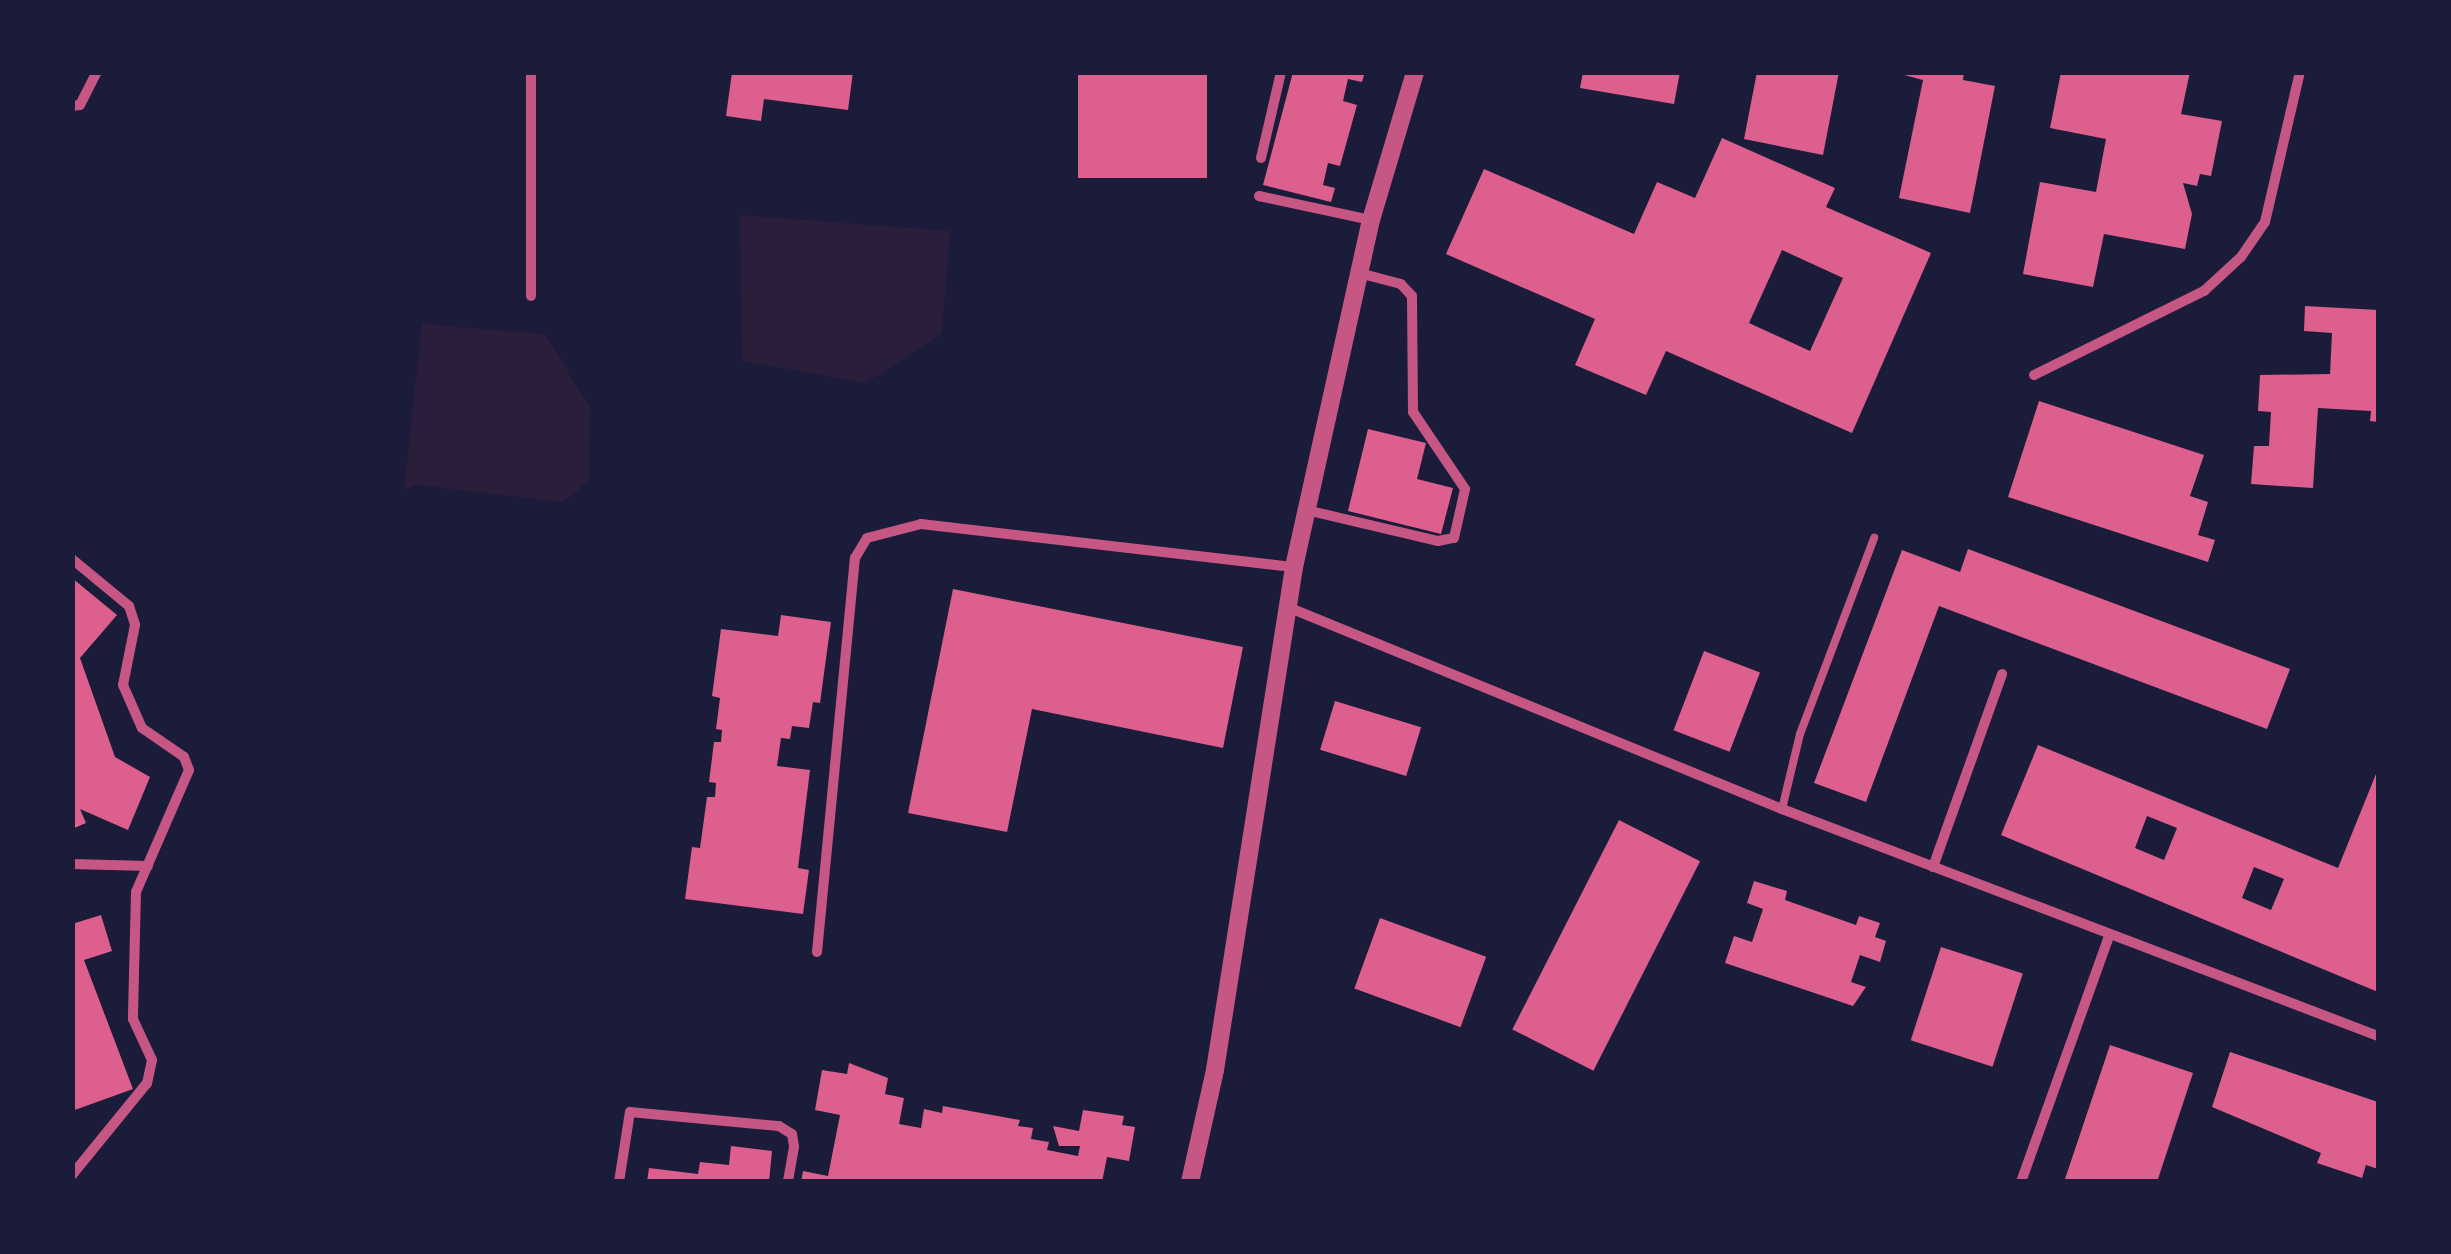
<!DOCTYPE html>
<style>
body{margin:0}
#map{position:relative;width:2451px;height:1254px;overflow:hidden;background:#1b1b3a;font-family:Quicksand,sans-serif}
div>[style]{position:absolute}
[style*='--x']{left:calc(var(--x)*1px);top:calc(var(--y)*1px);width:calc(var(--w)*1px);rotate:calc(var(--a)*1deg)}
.green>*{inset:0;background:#2a1e3b}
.building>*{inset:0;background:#dd5f8e;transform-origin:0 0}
.service>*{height:8px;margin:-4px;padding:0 4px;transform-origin:4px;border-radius:4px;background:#c65784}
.minor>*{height:10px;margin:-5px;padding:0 5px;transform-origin:5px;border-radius:5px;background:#c65784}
.tertiary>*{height:18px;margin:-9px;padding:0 9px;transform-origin:9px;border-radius:9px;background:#c65784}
span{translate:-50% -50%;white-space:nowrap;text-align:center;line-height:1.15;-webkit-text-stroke:9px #1b1b3a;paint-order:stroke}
.frame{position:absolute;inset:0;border:75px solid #1b1b3a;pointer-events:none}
</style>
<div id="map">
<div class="green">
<div style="clip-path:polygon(740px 215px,950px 231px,942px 333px,866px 383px,742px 361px)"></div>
<div style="clip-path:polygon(422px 324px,545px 334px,590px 408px,589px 481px,563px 502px,416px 485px,404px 490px)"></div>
</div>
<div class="building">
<div style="clip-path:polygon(732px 72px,853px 72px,848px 110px,764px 99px,761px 121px,726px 116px)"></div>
<div style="left:1078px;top:72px;width:129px;height:106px"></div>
<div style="clip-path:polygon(1293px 72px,1365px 72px,1362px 82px,1348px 79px,1343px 101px,1357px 105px,1340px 166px,1328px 163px,1323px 185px,1335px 188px,1331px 202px,1263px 185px)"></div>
<div style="clip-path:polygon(1583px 72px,1680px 72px,1674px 104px,1580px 88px)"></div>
<div style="clip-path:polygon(1757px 72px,1839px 72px,1823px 155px,1744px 139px)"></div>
<div style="clip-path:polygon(1893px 72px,1964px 72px,1963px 80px,1995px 86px,1970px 213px,1899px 198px,1923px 80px)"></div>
<div style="clip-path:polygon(2061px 72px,2190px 72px,2181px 114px,2222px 121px,2211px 176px,2200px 174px,2197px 186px,2183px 183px,2192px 214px,2185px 249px,2104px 234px,2093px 287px,2023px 274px,2040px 182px,2096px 192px,2106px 139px,2050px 128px)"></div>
<div style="clip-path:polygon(evenodd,1722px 138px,1835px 188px,1826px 207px,1931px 253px,1852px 433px,1666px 351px,1646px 395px,1575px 365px,1595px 319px,1446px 254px,1484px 169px,1634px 234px,1657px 182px,1695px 198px,1722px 138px,1782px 250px,1843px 278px,1810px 351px,1749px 323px,1782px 250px)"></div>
<div style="clip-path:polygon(2305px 306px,2378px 310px,2378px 422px,2370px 421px,2371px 411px,2318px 408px,2313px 488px,2251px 484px,2254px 446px,2269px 446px,2271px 412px,2258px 411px,2260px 375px,2330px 374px,2332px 333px,2304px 331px)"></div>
<div style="clip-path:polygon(2039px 401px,2204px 455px,2190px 496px,2208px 502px,2198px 535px,2215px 540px,2208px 562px,2008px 497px)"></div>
<div style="clip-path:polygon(1368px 429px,1426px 443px,1417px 479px,1453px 488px,1441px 534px,1348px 511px)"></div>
<div style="clip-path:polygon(1968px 549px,2290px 669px,2267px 729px,1939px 606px,1866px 802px,1814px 783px,1902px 550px,1960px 572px)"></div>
<div style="clip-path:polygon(72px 578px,117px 615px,80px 658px,115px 757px,150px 777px,128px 830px,80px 809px,86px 823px,72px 829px)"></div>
<div style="clip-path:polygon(953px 589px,1243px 647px,1223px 748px,1032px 709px,1007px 832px,908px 813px)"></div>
<div style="clip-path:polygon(781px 615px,831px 622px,820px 703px,813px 702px,809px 728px,792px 726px,790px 739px,781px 738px,777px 766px,810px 770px,798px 868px,809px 870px,803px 914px,685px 899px,692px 847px,700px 848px,707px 797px,715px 797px,716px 783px,709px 782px,714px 742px,721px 742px,722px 730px,716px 729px,720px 698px,712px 696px,721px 629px,778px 636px)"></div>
<div style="left:1704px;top:651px;width:60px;height:85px;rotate:21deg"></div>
<div style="left:1335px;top:701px;width:90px;height:51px;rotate:17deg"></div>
<div style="clip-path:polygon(evenodd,2038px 745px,2338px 868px,2378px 769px,2378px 992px,2001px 835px,2038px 745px,2147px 816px,2177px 828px,2164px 860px,2135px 848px,2147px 816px,2038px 745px,2254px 867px,2284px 879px,2271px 910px,2242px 898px,2254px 867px)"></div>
<div style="left:1619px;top:820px;width:91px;height:235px;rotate:27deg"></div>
<div style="clip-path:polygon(1754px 881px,1787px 891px,1785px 900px,1856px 925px,1859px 916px,1880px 923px,1875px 937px,1886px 941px,1880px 962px,1860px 955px,1851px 982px,1866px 987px,1853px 1006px,1725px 963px,1734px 936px,1752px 942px,1763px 909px,1747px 903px)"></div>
<div style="clip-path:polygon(101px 915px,112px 951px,84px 960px,133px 1089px,72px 1111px,72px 924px)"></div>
<div style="left:1380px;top:918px;width:113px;height:75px;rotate:20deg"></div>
<div style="left:1941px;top:947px;width:86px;height:98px;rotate:18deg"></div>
<div style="clip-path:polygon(2110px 1045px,2193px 1073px,2157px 1182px,2064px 1182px)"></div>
<div style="clip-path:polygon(2230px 1052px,2378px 1102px,2378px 1169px,2366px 1165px,2362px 1178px,2317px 1163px,2321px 1153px,2212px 1107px)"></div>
<div style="clip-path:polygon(849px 1063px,888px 1078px,885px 1094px,904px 1098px,899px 1124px,921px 1128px,924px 1109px,942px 1113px,943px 1106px,1020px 1120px,1018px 1126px,1033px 1128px,1031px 1139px,1049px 1142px,1047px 1150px,1078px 1156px,1080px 1146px,1059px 1146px,1053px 1126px,1079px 1131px,1083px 1110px,1124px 1116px,1122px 1125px,1135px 1127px,1129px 1161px,1107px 1157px,1102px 1182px,801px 1182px,803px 1171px,828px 1176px,840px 1115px,815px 1110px,822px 1070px,847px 1074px)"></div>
<div style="clip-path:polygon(731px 1146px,772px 1151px,769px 1182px,647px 1182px,649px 1168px,698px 1174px,700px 1162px,729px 1165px)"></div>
</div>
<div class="service">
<div style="--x:1782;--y:809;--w:77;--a:-76.5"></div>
<div style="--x:1800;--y:734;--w:210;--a:-69.3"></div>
</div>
<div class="minor">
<div style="--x:72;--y:106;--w:8;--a:-7"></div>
<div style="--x:80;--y:105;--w:37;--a:-63"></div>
<div style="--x:1261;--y:158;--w:88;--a:-76.9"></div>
<div style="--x:1259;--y:196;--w:115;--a:12.1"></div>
<div style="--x:531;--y:296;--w:224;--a:-90"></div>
<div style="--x:2034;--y:375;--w:190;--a:-26.3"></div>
<div style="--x:2204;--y:291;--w:50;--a:-42.6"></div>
<div style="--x:2241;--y:257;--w:42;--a:-55.6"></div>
<div style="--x:2265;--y:222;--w:154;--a:-76.9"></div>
<div style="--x:1306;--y:510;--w:136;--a:13.2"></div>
<div style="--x:1438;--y:541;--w:16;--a:-11"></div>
<div style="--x:1454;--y:538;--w:50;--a:-77.3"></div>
<div style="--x:1465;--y:489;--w:93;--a:-124"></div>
<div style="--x:1413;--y:412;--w:116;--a:-90.5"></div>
<div style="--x:1412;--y:296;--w:16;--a:-133"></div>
<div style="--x:1401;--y:284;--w:43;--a:-165.3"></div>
<div style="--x:72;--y:559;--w:74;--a:39.5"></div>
<div style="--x:129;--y:606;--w:20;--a:72"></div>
<div style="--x:135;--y:625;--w:61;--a:101.3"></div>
<div style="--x:123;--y:685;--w:47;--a:66.2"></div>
<div style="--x:142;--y:728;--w:51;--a:34.6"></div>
<div style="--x:184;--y:757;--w:14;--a:69"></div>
<div style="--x:189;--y:770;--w:133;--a:113.5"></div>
<div style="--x:136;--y:892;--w:127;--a:91.4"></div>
<div style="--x:133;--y:1019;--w:45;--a:65.1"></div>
<div style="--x:152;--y:1060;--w:24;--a:102"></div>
<div style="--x:147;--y:1083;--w:119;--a:129.2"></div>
<div style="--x:1290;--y:608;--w:531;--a:22.22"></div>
<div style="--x:1782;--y:809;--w:638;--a:20.85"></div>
<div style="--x:72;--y:864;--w:76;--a:1.5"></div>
<div style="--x:1933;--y:867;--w:205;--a:-70.3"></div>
<div style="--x:817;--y:952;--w:396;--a:-84.5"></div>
<div style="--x:855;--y:558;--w:23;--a:-59"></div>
<div style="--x:867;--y:538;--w:56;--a:-14.5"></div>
<div style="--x:921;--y:524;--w:375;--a:6.6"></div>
<div style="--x:619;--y:1182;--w:71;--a:-81.1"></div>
<div style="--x:630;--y:1112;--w:150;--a:5.4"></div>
<div style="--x:779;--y:1126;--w:15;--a:32"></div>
<div style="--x:792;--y:1134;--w:13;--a:81"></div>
<div style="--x:794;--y:1147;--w:36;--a:100"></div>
<div style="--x:2021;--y:1182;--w:261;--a:-70.3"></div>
</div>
<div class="tertiary">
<div style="--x:1190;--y:1182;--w:115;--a:-77.4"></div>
<div style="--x:1215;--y:1070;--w:509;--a:-81.07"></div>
<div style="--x:1294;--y:567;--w:355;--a:-77.5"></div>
<div style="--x:1371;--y:220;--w:154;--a:-73.4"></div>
</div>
<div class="frame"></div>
</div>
